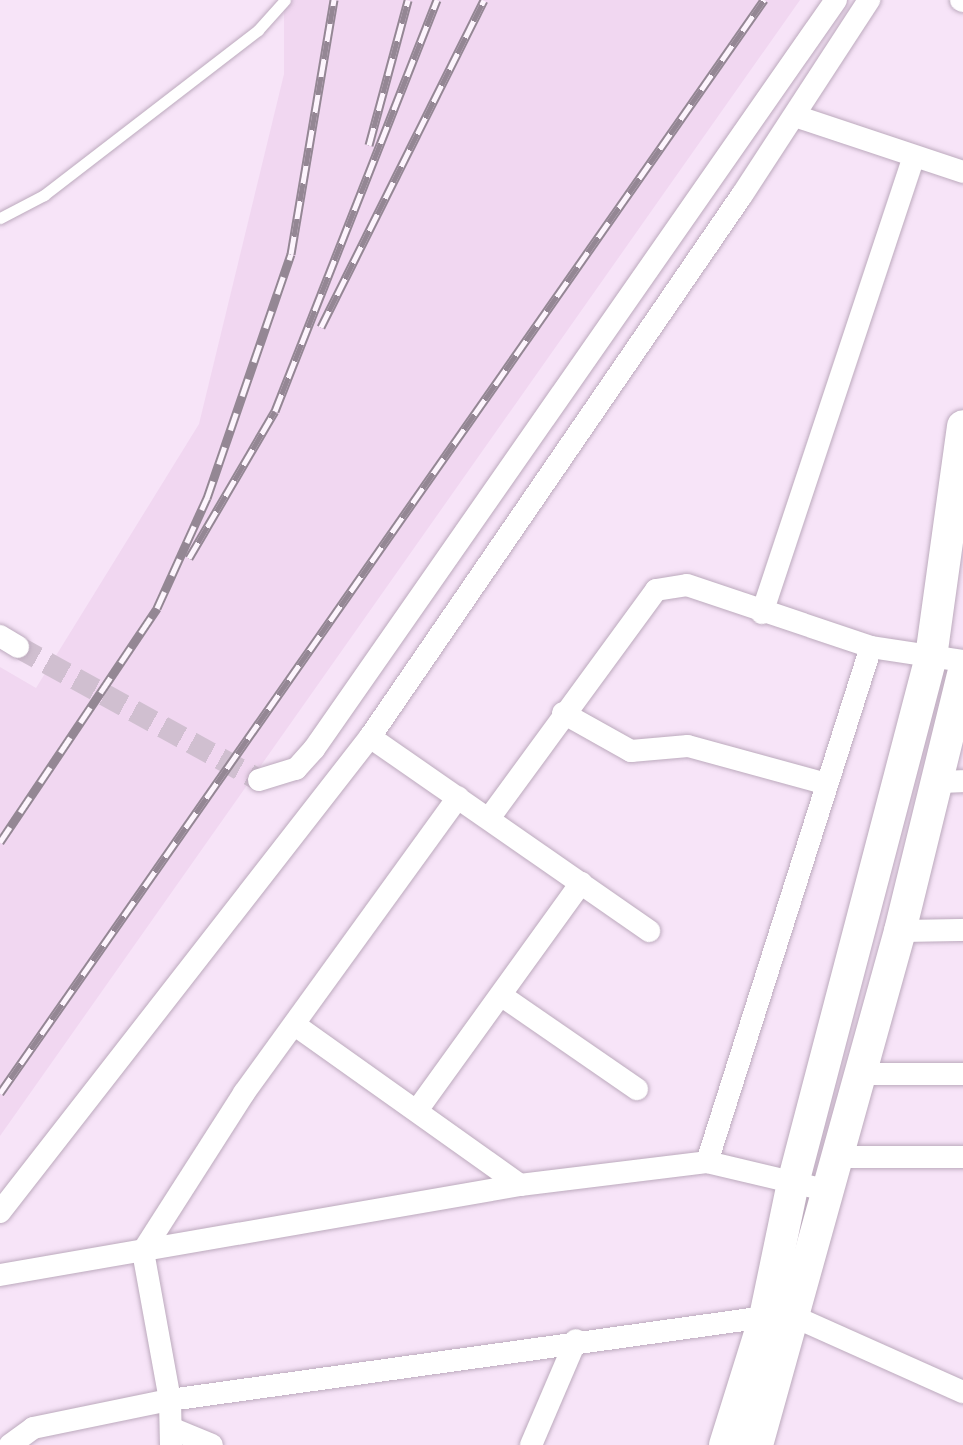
<!DOCTYPE html>
<style>
body{margin:0}
#map{position:relative;width:963px;height:1445px;overflow:hidden;background:#f7e4f8;font-family:Lora,serif}
div>[style]{position:absolute}
[style*='--x']{left:calc(var(--x)*1px);top:calc(var(--y)*1px);width:calc(var(--w)*1px);rotate:calc(var(--a)*1deg)}
.built>*{inset:0;background:#f1d7f1}
.street-tunnel>*{height:22px;margin-top:-11px;transform-origin:0;background:repeating-linear-gradient(90deg,#d0bfd0 0 22px,transparent 0 33px)}
.roads{filter:drop-shadow(0 0 2px #bcaabd) drop-shadow(0 0 2px #bcaabd)}
.lane>*{height:11px;margin:-5.5px;padding:0 5.5px;transform-origin:5.5px;border-radius:5.5px;background:#fff}
.street>*{height:22px;margin:-11px;padding:0 11px;transform-origin:11px;border-radius:11px;background:#fff}
.secondary>*{height:32px;margin:-16px;padding:0 16px;transform-origin:16px;border-radius:16px;background:#fff}
.rail>*{height:9px;margin-top:-4.5px;transform-origin:0;background:repeating-linear-gradient(90deg,#fdf5fd 0 18px,#948794 0 36px);box-sizing:border-box;border-block:2px solid #948794}
span{translate:-50% -50%;white-space:nowrap;text-align:center;line-height:1.15;-webkit-text-stroke:6px #fdf5fd;paint-order:stroke}
</style>
<div id="map">
<div class="built">
<div style="clip-path:polygon(284px 0,800px 0,0 1136px,0 667px,36px 688px,199px 424px,284px 74px)"></div>
</div>
<div class="street-tunnel">
<div style="--x:18;--y:647;--w:275;--a:28.9"></div>
</div>
<div class="roads">
<div class="lane">
<div style="--x:0;--y:218;--w:50;--a:-27.6"></div>
<div style="--x:44;--y:195;--w:270;--a:-37.6"></div>
<div style="--x:258;--y:30;--w:40;--a:-48"></div>
</div>
<div class="street">
<div style="--x:961;--y:0;--w:2;--a:27"></div>
<div style="--x:795;--y:116;--w:177;--a:18.4"></div>
<div style="--x:762;--y:613;--w:479;--a:-71.6"></div>
<div style="--x:0;--y:636;--w:21;--a:31"></div>
<div style="--x:563;--y:713;--w:78;--a:29.2"></div>
<div style="--x:631;--y:751;--w:57;--a:-5"></div>
<div style="--x:688;--y:746;--w:144;--a:15.3"></div>
<div style="--x:370;--y:737;--w:340;--a:34.8"></div>
<div style="--x:259;--y:780;--w:39;--a:-17"></div>
<div style="--x:296;--y:769;--w:27;--a:-48"></div>
<div style="--x:314;--y:749;--w:913;--a:-55.13"></div>
<div style="--x:938;--y:782;--w:25;--a:-2"></div>
<div style="--x:490;--y:817;--w:281;--a:-53.8"></div>
<div style="--x:656;--y:590;--w:31;--a:-9"></div>
<div style="--x:687;--y:585;--w:194;--a:18.6"></div>
<div style="--x:871;--y:647;--w:93;--a:8.7"></div>
<div style="--x:900;--y:931;--w:63;--a:-0.9"></div>
<div style="--x:502;--y:996;--w:164;--a:34.6"></div>
<div style="--x:295;--y:1025;--w:276;--a:35.4"></div>
<div style="--x:861;--y:1074;--w:102;--a:0"></div>
<div style="--x:418;--y:1109;--w:279;--a:-54.2"></div>
<div style="--x:836;--y:1157;--w:127;--a:0"></div>
<div style="--x:707;--y:1162;--w:540;--a:-72.34"></div>
<div style="--x:0;--y:1212;--w:602;--a:-52.08"></div>
<div style="--x:370;--y:737;--w:657;--a:-55.54"></div>
<div style="--x:742;--y:195;--w:233;--a:-56.9"></div>
<div style="--x:0;--y:1275;--w:528;--a:-9.82"></div>
<div style="--x:520;--y:1185;--w:188;--a:-7"></div>
<div style="--x:707;--y:1162;--w:121;--a:13.3"></div>
<div style="--x:795;--y:1317;--w:184;--a:24.1"></div>
<div style="--x:173;--y:1429;--w:42;--a:22.3"></div>
<div style="--x:10;--y:1445;--w:29;--a:-36"></div>
<div style="--x:33;--y:1428;--w:140;--a:-11.6"></div>
<div style="--x:170;--y:1400;--w:601;--a:-7.94"></div>
<div style="--x:171;--y:1445;--w:45;--a:-91.3"></div>
<div style="--x:170;--y:1400;--w:151;--a:-100.3"></div>
<div style="--x:143;--y:1251;--w:188;--a:-57.4"></div>
<div style="--x:244;--y:1093;--w:365;--a:-54.1"></div>
<div style="--x:531;--y:1445;--w:114;--a:-66.8"></div>
</div>
<div class="secondary">
<div style="--x:725;--y:1445;--w:134;--a:-72.6"></div>
<div style="--x:765;--y:1317;--w:137;--a:-78.2"></div>
<div style="--x:793;--y:1183;--w:544;--a:-75.3"></div>
<div style="--x:931;--y:657;--w:233;--a:-82.1"></div>
<div style="--x:757;--y:1445;--w:534;--a:-74.45"></div>
<div style="--x:900;--y:931;--w:264;--a:-76.2"></div>
</div>
</div>
<div class="rail">
<div style="--x:369;--y:145;--w:150;--a:-74.9"></div>
<div style="--x:321;--y:327;--w:365;--a:-63.5"></div>
<div style="--x:189;--y:558;--w:170;--a:-59.7"></div>
<div style="--x:275;--y:411;--w:442;--a:-68.5"></div>
<div style="--x:0;--y:842;--w:282;--a:-56.1"></div>
<div style="--x:157;--y:608;--w:121;--a:-65.6"></div>
<div style="--x:207;--y:498;--w:258;--a:-71"></div>
<div style="--x:291;--y:254;--w:258;--a:-80.4"></div>
<div style="--x:0;--y:1093;--w:1334;--a:-55.05"></div>
</div>
</div>
